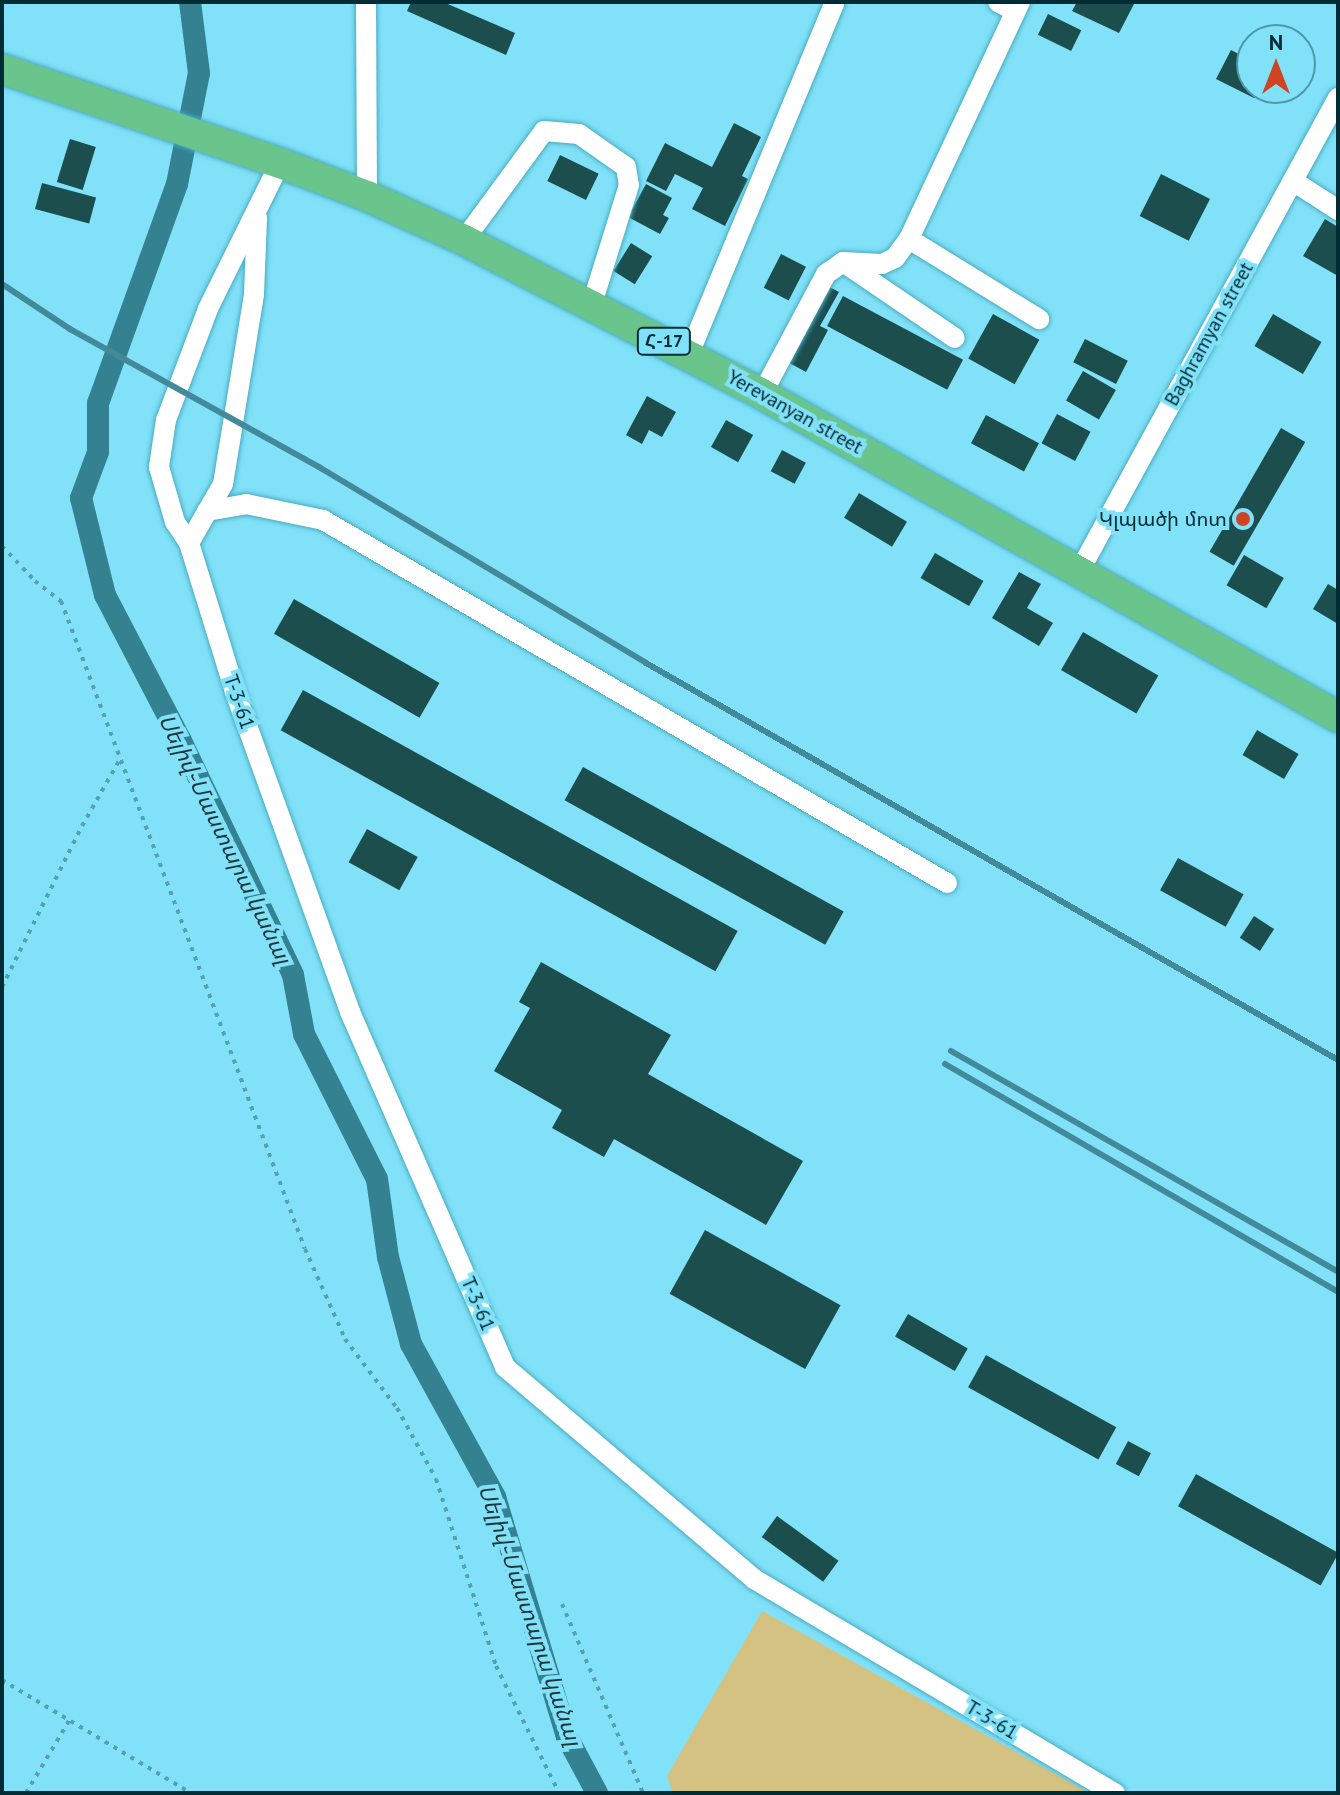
<!DOCTYPE html>
<meta charset="utf-8">
<style>
body{margin:0}
#map{position:relative;width:1340px;height:1795px;overflow:hidden;background:#80e1f8;font-family:"PT Sans","Noto Sans Armenian",sans-serif}
div>[style]{position:absolute}
[style*='--x']{left:calc(var(--x)*1px);top:calc(var(--y)*1px);width:calc(var(--w)*1px);rotate:calc(var(--a)*1deg)}
.green>*{inset:0;background:#d4c282}
.canal>*{height:22px;margin:-11px;padding:0 11px;transform-origin:11px;border-radius:11px;background:#348192}
.building>*{inset:0;background:#1c4e4e;transform-origin:0 0}
.path>*{height:4px;margin-top:-2px;transform-origin:0;background:repeating-linear-gradient(90deg,#53a1b3 0 4px,transparent 0 10px)}
.roads{filter:drop-shadow(0 0 2px #48acc2) drop-shadow(0 0 2px #48acc2)}
.minor>*{height:20px;margin:-10px;padding:0 10px;transform-origin:10px;border-radius:10px;background:#fff}
.highway>*{height:30px;margin:-15px;padding:0 15px;transform-origin:15px;border-radius:15px;background:#6ac58c}
.rail>*{height:6px;margin:-3px;padding:0 3px;transform-origin:3px;border-radius:3px;background:#428999}
.dots>*{width:22px;height:22px;translate:-50% -50%;box-sizing:border-box;border:4px solid #80e1f8;border-radius:50%}
span{translate:-50% -50%;white-space:nowrap;text-align:center;line-height:1.15;-webkit-text-stroke:8px #80e1f8;paint-order:stroke}
.shield-label span{padding:2px 6px;background:#80e1f8;border:2px solid;border-radius:6px;-webkit-text-stroke-width:0}
.shield-label{font-size:18px;color:#002c35;font-weight:700}
.street-label{font-size:20px;color:#002c35}
.poi-label{font-size:20px;color:#002c35}
.right{translate:-100% -50%;text-align:right}
.water-label{font-size:22px;color:#1e363c;font-style:italic}
.frame{position:absolute;inset:0;border:4px solid #002c35;pointer-events:none}
.north{position:absolute;left:1236px;top:24px;width:80px;height:80px;box-sizing:border-box;background:#80e1f8;border:2px solid #4d99aa;border-radius:50%;rotate:0deg;font-size:22px;font-weight:700;line-height:32px;text-align:center;color:#002c35}
.north::after{content:'';display:block;margin:auto;width:28px;height:36px;background:#cf4523;clip-path:polygon(50% 0,100% 100%,50% 72%,0 100%)}
</style>
<div id="map">
<div class="green">
<div style="clip-path:polygon(762px 1611px,1090px 1793px,673px 1793px,667px 1776px)"></div>
</div>
<div class="canal">
<div style="--x:190;--y:2;--w:72;--a:82.8"></div>
<div style="--x:199;--y:73;--w:113;--a:101.2"></div>
<div style="--x:177;--y:184;--w:233;--a:109.8"></div>
<div style="--x:98;--y:403;--w:49;--a:90"></div>
<div style="--x:98;--y:452;--w:49;--a:110.3"></div>
<div style="--x:81;--y:498;--w:100;--a:76.1"></div>
<div style="--x:105;--y:595;--w:165;--a:62.5"></div>
<div style="--x:181;--y:741;--w:259;--a:64.4"></div>
<div style="--x:293;--y:975;--w:60;--a:79.4"></div>
<div style="--x:304;--y:1034;--w:162;--a:63.3"></div>
<div style="--x:377;--y:1179;--w:79;--a:82"></div>
<div style="--x:388;--y:1257;--w:90;--a:75.2"></div>
<div style="--x:411;--y:1344;--w:175;--a:61.2"></div>
<div style="--x:495;--y:1497;--w:251;--a:73.3"></div>
<div style="--x:567;--y:1737;--w:64;--a:61.8"></div>
</div>
<div class="building">
<div style="clip-path:polygon(411px 2px,443px 2px,515px 33px,506px 55px,407px 11px)"></div>
<div style="clip-path:polygon(1077px 2px,1130px 2px,1134px 4px,1119px 33px,1072px 11px)"></div>
<div style="left:1048px;top:14px;width:37px;height:23px;rotate:26deg"></div>
<div style="clip-path:polygon(1231px 50px,1252px 61px,1252px 88px,1259px 88px,1254px 98px,1216px 79px)"></div>
<div style="clip-path:polygon(734px 123px,761px 137px,742px 176px,748px 179px,725px 226px,692px 209px,703px 188px,675px 174px,666px 191px,646px 181px,665px 143px,712px 167px)"></div>
<div style="left:70px;top:139px;width:27px;height:45px;rotate:17deg"></div>
<div style="left:560px;top:155px;width:43px;height:29px;rotate:26deg"></div>
<div style="left:1161px;top:174px;width:55px;height:47px;rotate:27deg"></div>
<div style="left:42px;top:183px;width:56px;height:27px;rotate:15deg"></div>
<div style="clip-path:polygon(646px 184px,672px 198px,663px 215px,669px 218px,660px 234px,628px 217px)"></div>
<div style="clip-path:polygon(1325px 219px,1338px 227px,1338px 276px,1303px 256px)"></div>
<div style="left:631px;top:243px;width:25px;height:33px;rotate:32deg"></div>
<div style="left:781px;top:254px;width:28px;height:38px;rotate:27deg"></div>
<div style="clip-path:polygon(824px 284px,839px 292px,820px 326px,828px 330px,806px 372px,782px 359px)"></div>
<div style="left:843px;top:296px;width:136px;height:34px;rotate:28deg"></div>
<div style="left:993px;top:314px;width:53px;height:51px;rotate:29deg"></div>
<div style="left:1273px;top:314px;width:56px;height:37px;rotate:30deg"></div>
<div style="left:1085px;top:339px;width:48px;height:26px;rotate:27deg"></div>
<div style="left:1083px;top:371px;width:38px;height:34px;rotate:30deg"></div>
<div style="clip-path:polygon(647px 396px,676px 412px,662px 437px,649px 430px,642px 444px,626px 435px)"></div>
<div style="left:1057px;top:414px;width:38px;height:33px;rotate:28deg"></div>
<div style="left:986px;top:415px;width:60px;height:32px;rotate:28deg"></div>
<div style="left:726px;top:420px;width:31px;height:31px;rotate:29deg"></div>
<div style="left:1281px;top:428px;width:28px;height:143px;rotate:30deg"></div>
<div style="left:782px;top:450px;width:27px;height:24px;rotate:28deg"></div>
<div style="left:859px;top:493px;width:56px;height:29px;rotate:31deg"></div>
<div style="left:935px;top:553px;width:56px;height:29px;rotate:30deg"></div>
<div style="left:1244px;top:555px;width:46px;height:35px;rotate:30deg"></div>
<div style="clip-path:polygon(1019px 572px,1041px 584px,1027px 608px,1053px 623px,1039px 646px,992px 618px)"></div>
<div style="clip-path:polygon(1328px 584px,1338px 590px,1338px 624px,1313px 609px)"></div>
<div style="left:294px;top:599px;width:168px;height:40px;rotate:30deg"></div>
<div style="left:1083px;top:632px;width:87px;height:44px;rotate:30deg"></div>
<div style="left:303px;top:690px;width:497px;height:46px;rotate:29deg"></div>
<div style="left:1257px;top:730px;width:48px;height:29px;rotate:30deg"></div>
<div style="left:583px;top:767px;width:298px;height:38px;rotate:29deg"></div>
<div style="left:367px;top:829px;width:58px;height:38px;rotate:29deg"></div>
<div style="left:1178px;top:858px;width:75px;height:37px;rotate:29deg"></div>
<div style="left:1254px;top:916px;width:24px;height:26px;rotate:33deg"></div>
<div style="clip-path:polygon(541px 962px,671px 1035px,648px 1074px,803px 1161px,766px 1225px,614px 1139px,604px 1157px,552px 1128px,562px 1110px,494px 1071px,530px 1008px,519px 1002px)"></div>
<div style="left:705px;top:1230px;width:155px;height:73px;rotate:29deg"></div>
<div style="left:908px;top:1314px;width:69px;height:26px;rotate:30deg"></div>
<div style="left:986px;top:1355px;width:149px;height:37px;rotate:29deg"></div>
<div style="left:1128px;top:1441px;width:26px;height:26px;rotate:28deg"></div>
<div style="left:1196px;top:1474px;width:163px;height:37px;rotate:29deg"></div>
<div style="left:777px;top:1516px;width:76px;height:26px;rotate:36deg"></div>
</div>
<div class="path">
<div style="--x:2;--y:546;--w:48;--a:46.7"></div>
<div style="--x:35;--y:581;--w:33;--a:38"></div>
<div style="--x:61;--y:601;--w:692;--a:69.37"></div>
<div style="--x:305;--y:1249;--w:98;--a:66"></div>
<div style="--x:345;--y:1339;--w:86;--a:53"></div>
<div style="--x:397;--y:1408;--w:81;--a:61.2"></div>
<div style="--x:436;--y:1479;--w:196;--a:72.2"></div>
<div style="--x:496;--y:1666;--w:142;--a:63.6"></div>
<div style="--x:2;--y:987;--w:180;--a:-63.6"></div>
<div style="--x:82;--y:826;--w:77;--a:-60.4"></div>
<div style="--x:562;--y:1604;--w:206;--a:66.8"></div>
<div style="--x:2;--y:1680;--w:220;--a:30.9"></div>
<div style="--x:26;--y:1793;--w:84;--a:-59.2"></div>
</div>
<div class="roads">
<div class="minor">
<div style="--x:366;--y:2;--w:194;--a:89.7"></div>
<div style="--x:998;--y:2;--w:19;--a:28"></div>
<div style="--x:280;--y:163;--w:163;--a:116.3"></div>
<div style="--x:208;--y:309;--w:119;--a:110.7"></div>
<div style="--x:166;--y:420;--w:48;--a:98.5"></div>
<div style="--x:159;--y:467;--w:57;--a:73.8"></div>
<div style="--x:175;--y:522;--w:25;--a:56"></div>
<div style="--x:189;--y:543;--w:156;--a:72.8"></div>
<div style="--x:235;--y:692;--w:340;--a:70.2"></div>
<div style="--x:350;--y:1012;--w:387;--a:66.4"></div>
<div style="--x:505;--y:1367;--w:327;--a:40.4"></div>
<div style="--x:754;--y:1579;--w:420;--a:30.7"></div>
<div style="--x:1293;--y:181;--w:54;--a:32.8"></div>
<div style="--x:909;--y:239;--w:153;--a:31.6"></div>
<div style="--x:464;--y:240;--w:135;--a:-53.7"></div>
<div style="--x:544;--y:131;--w:35;--a:5"></div>
<div style="--x:579;--y:134;--w:57;--a:35.1"></div>
<div style="--x:626;--y:167;--w:18;--a:81"></div>
<div style="--x:629;--y:185;--w:125;--a:107.3"></div>
<div style="--x:843;--y:262;--w:135;--a:34.2"></div>
<div style="--x:689;--y:354;--w:381;--a:-67.5"></div>
<div style="--x:762;--y:394;--w:136;--a:-61.9"></div>
<div style="--x:826;--y:274;--w:21;--a:-35"></div>
<div style="--x:843;--y:262;--w:39;--a:3"></div>
<div style="--x:882;--y:264;--w:14;--a:-25"></div>
<div style="--x:895;--y:258;--w:24;--a:-54"></div>
<div style="--x:909;--y:239;--w:262;--a:-64.9"></div>
<div style="--x:207;--y:511;--w:40;--a:-10"></div>
<div style="--x:246;--y:504;--w:79;--a:11.7"></div>
<div style="--x:323;--y:520;--w:722;--a:30.19"></div>
<div style="--x:189;--y:543;--w:68;--a:-60"></div>
<div style="--x:223;--y:484;--w:193;--a:-80.7"></div>
<div style="--x:254;--y:294;--w:76;--a:-87.7"></div>
<div style="--x:1080;--y:570;--w:538;--a:-61.34"></div>
</div>
<div class="highway">
<div style="--x:2;--y:69;--w:293;--a:18.7"></div>
<div style="--x:280;--y:163;--w:93;--a:20.8"></div>
<div style="--x:367;--y:196;--w:107;--a:24.4"></div>
<div style="--x:464;--y:240;--w:335;--a:27.3"></div>
<div style="--x:762;--y:394;--w:660;--a:29.28"></div>
</div>
</div>
<div class="rail">
<div style="--x:2;--y:284;--w:82;--a:33.5"></div>
<div style="--x:70;--y:329;--w:285;--a:29"></div>
<div style="--x:319;--y:467;--w:381;--a:30.9"></div>
<div style="--x:646;--y:663;--w:798;--a:29.84"></div>
<div style="--x:951;--y:1051;--w:446;--a:29.7"></div>
<div style="--x:945;--y:1064;--w:454;--a:30.1"></div>
</div>
<div class="dots">
<div style="left:1243px;top:519px;background:#cf4523"></div>
</div>
<div class="shield-label">
<span style="left:664px;top:341px">Հ-17</span>
</div>
<div class="street-label">
<span style="left:1209px;top:334px;rotate:-61deg">Baghramyan street</span>
<span style="left:795px;top:412px;rotate:29deg">Yerevanyan street</span>
<span style="left:239px;top:702px;rotate:71deg">T-3-61</span>
<span style="left:478px;top:1304px;rotate:67deg">T-3-61</span>
<span style="left:992px;top:1720px;rotate:31deg">T-3-61</span>
</div>
<div class="poi-label">
<span class="right" style="left:1227px;top:519px">Կլպածի մոտ</span>
</div>
<div class="water-label">
<span style="left:225px;top:839px;rotate:64deg">Սելիվ֊Մաստարա կանալ</span>
<span style="left:530px;top:1615px;rotate:71deg">Սելիվ֊Մաստարա կանալ</span>
</div>
<div class="frame"></div>
<div class="north">N</div>
</div>
